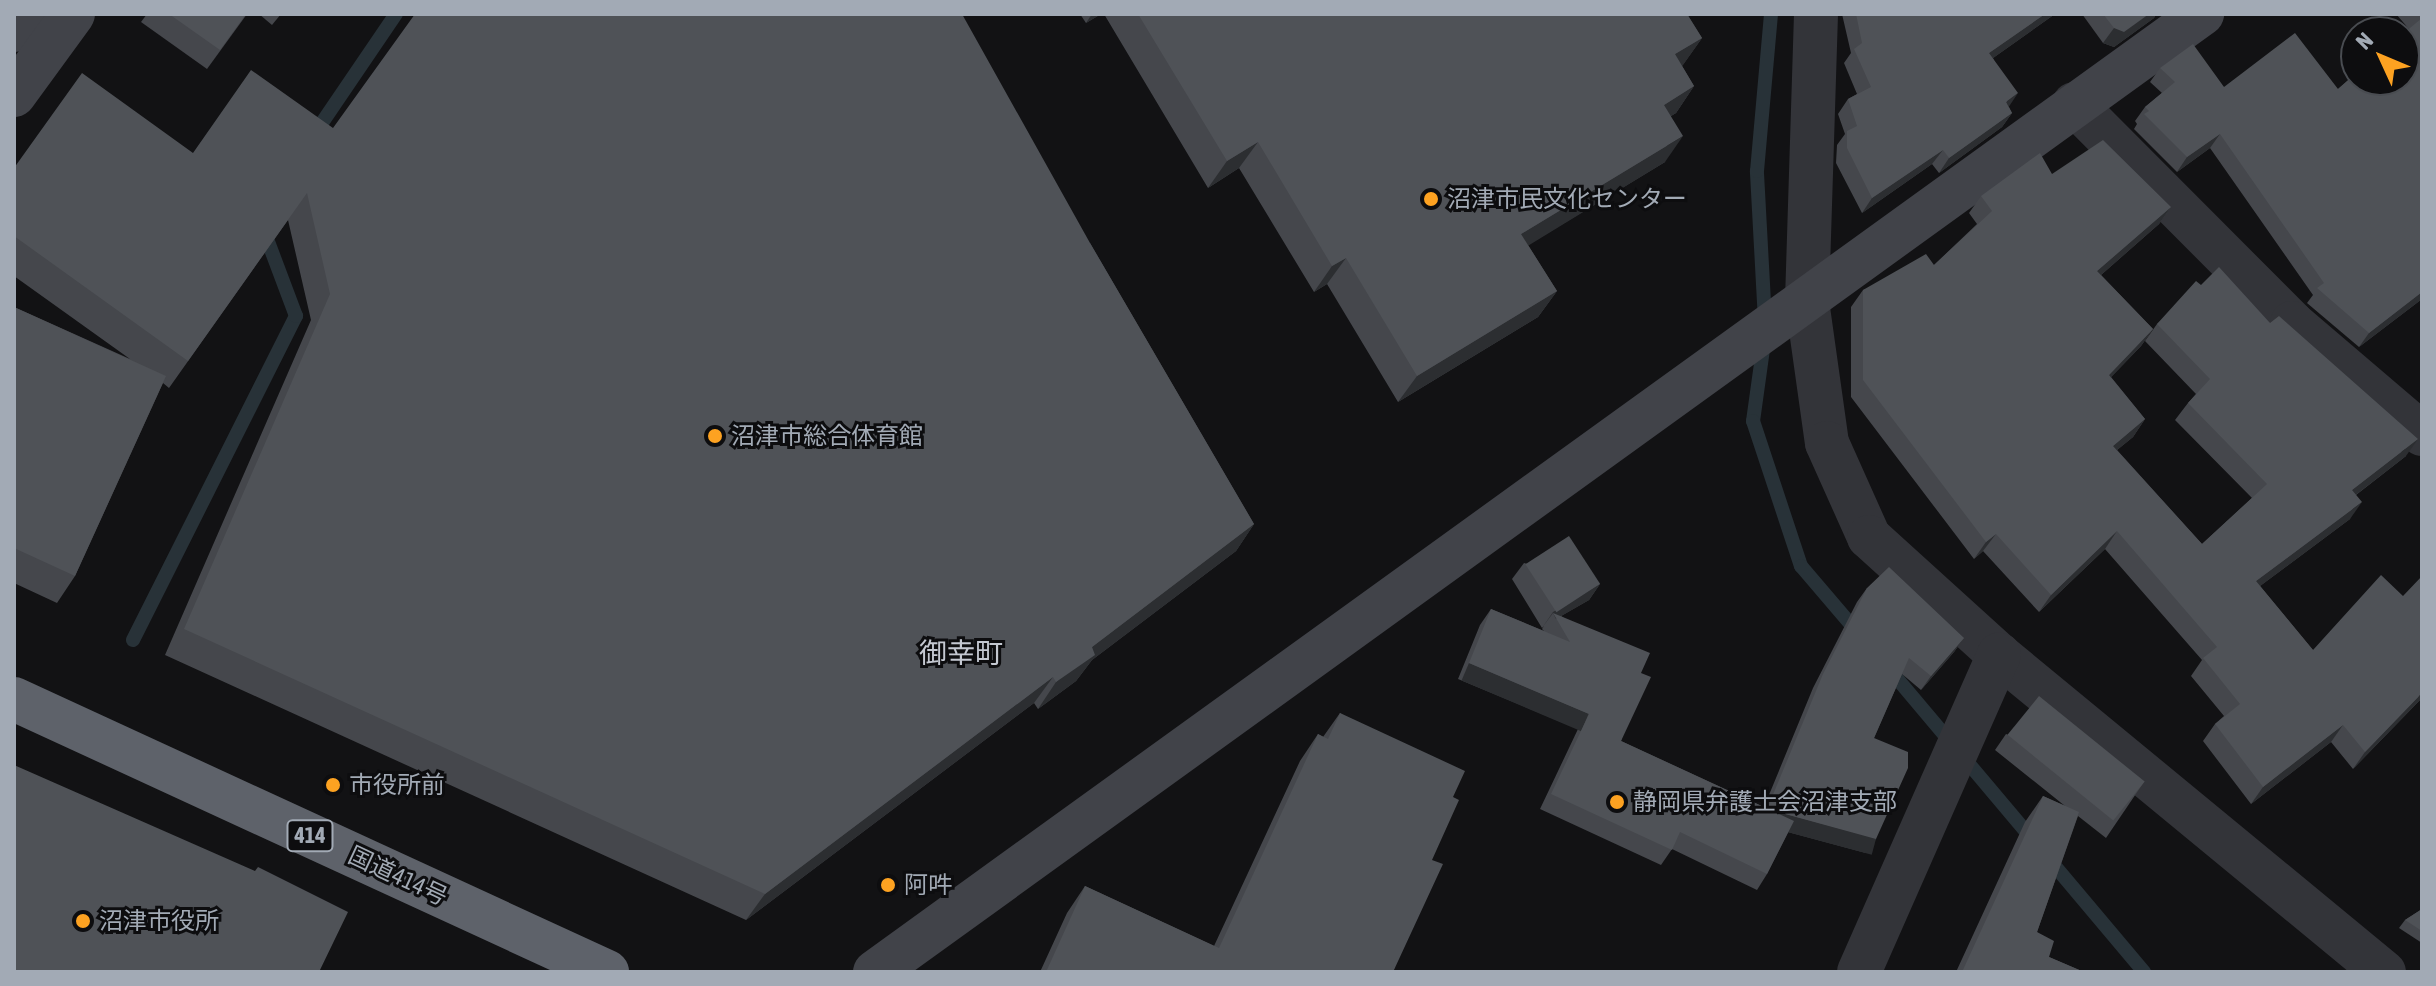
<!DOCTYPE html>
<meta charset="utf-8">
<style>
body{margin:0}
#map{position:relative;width:2436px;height:986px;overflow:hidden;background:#121214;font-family:"Asap Condensed","Noto Sans JP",sans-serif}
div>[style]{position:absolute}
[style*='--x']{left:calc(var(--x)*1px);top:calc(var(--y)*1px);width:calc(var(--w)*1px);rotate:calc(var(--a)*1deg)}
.stream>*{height:14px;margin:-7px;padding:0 7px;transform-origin:7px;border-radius:7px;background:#283238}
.street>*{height:44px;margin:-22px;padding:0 22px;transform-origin:22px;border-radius:22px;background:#333439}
.secondary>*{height:44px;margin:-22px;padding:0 22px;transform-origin:22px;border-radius:22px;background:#414349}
.highway>*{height:44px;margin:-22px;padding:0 22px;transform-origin:22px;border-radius:22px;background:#5e626a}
.wall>*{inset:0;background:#45474c}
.shaded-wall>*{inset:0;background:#2c2e31;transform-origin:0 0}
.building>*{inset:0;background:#4f5257;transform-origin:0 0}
.dots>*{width:22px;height:22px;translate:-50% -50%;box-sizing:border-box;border:4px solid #0d0d0f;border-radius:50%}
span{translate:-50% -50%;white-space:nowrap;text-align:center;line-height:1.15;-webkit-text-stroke:6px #0d0d0f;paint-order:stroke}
.shield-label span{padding:2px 6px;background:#0d0d0f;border:2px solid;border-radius:6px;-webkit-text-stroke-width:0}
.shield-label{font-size:22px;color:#a2aab5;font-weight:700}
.poi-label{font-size:24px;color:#a2aab5}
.left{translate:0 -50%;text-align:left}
.street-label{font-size:24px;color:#a2aab5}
.quarter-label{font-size:28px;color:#c4c8d1}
.frame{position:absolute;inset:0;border:16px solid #a2aab5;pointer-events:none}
.north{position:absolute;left:2340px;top:16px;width:80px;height:80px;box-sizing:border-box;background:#0d0d0f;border:2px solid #494c51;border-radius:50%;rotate:314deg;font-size:22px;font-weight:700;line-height:32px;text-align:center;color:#a2aab5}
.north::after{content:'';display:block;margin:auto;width:28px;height:36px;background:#fda221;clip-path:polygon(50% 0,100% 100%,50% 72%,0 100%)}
</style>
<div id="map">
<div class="stream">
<div style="--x:313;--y:136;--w:148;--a:-55.8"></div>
<div style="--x:1765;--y:321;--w:150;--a:-93.1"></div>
<div style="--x:1757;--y:171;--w:158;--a:-84.9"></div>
<div style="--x:1764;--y:342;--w:80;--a:97.9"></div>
<div style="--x:1753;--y:421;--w:153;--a:71.7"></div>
<div style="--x:1801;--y:566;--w:91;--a:49.5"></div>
<div style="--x:133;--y:640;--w:363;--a:-63.3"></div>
<div style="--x:296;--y:316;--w:91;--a:-110.6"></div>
<div style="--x:1889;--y:669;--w:396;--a:49.9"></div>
</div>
<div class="street">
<div style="--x:1816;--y:14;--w:287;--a:91.8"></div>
<div style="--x:1807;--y:301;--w:143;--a:82"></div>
<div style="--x:1827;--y:443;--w:103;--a:65.9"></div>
<div style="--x:1869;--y:537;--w:176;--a:42.2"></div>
<div style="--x:1999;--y:655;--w:499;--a:39.5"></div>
<div style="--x:2074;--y:104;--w:309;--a:45.1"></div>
<div style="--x:2292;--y:323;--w:171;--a:40.5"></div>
<div style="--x:1859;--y:972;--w:347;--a:-66.2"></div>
</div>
<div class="secondary">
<div style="--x:14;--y:30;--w:20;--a:-53"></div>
<div style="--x:14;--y:95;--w:100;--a:-53.9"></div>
<div style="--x:875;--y:972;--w:1637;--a:-35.83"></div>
</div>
<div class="highway">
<div style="--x:14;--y:699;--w:653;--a:24.72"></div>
</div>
<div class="wall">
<div style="clip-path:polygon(147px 14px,247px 14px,207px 69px,141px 22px)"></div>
<div style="clip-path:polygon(259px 14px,281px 14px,272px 25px)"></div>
<div style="clip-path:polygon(1080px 14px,1101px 14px,1086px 23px)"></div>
<div style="clip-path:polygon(1104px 14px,1687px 14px,1702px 38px,1682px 66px,1694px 86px,1676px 113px,1671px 116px,1665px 162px,1528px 245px,1557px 291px,1538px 317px,1398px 402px,1327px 284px,1314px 292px,1239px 168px,1208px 188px)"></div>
<div style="clip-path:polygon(1842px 14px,2055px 14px,1993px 58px,2009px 107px,2012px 113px,2002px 127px,1939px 173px,1932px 164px,1862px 213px,1836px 163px,1837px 145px,1845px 134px,1838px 114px,1848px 99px,1857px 94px,1844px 63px,1851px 53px)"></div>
<div style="clip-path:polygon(2082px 14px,2156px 14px,2154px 18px,2114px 47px,2103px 43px)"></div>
<div style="clip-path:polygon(2396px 14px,2422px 14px,2422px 299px,2359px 347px,2307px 303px,2313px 295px,2210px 148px,2177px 172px,2134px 129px,2137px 124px,2135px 121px,2145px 107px,2162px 93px,2150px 82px,2160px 68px,2224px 87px,2338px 89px,2409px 29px)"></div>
<div style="clip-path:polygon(333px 128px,1090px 243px,1254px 524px,1236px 551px,1092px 660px,1076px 681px,1038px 709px,1034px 703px,746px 920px,165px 655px,311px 320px,288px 220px,169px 388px,163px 383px,75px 576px,57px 603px,14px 583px,14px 307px,130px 359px,14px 276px,14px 168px,193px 153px)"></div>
<div style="clip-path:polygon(2052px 174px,2171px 207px,2159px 224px,2101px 275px,2153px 329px,2141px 346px,2111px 377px,2145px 419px,2133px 437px,2117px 450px,2202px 544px,2252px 498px,2175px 420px,2188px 403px,2196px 394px,2145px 341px,2157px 324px,2201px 285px,2270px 323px,2406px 456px,2356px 495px,2350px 519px,2260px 586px,2313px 650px,2422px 698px,2353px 769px,2331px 742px,2251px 804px,2203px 741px,2215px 724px,2224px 716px,2191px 676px,2202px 660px,2105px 549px,2039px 612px,1983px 551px,1974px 559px,1851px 397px,1851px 307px,1863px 290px,1934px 265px,1977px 224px,1969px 213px,1981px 196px)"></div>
<div style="clip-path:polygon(1524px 563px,1600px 584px,1589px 600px,1561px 616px,1641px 673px,1621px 741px,1764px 807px,1813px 688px,1857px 602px,1867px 588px,1964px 638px,1954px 652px,1921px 690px,1902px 674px,1874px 738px,1876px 839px,1866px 853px,1788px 832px,1767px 874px,1757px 890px,1672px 849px,1661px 865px,1540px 809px,1578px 729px,1458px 679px,1480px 625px,1491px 609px,1544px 631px,1542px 629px,1544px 626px,1542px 628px,1512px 579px)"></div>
<div style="clip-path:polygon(1340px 713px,1453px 797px,1393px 972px,1040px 972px,1067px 913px,1085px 886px,1214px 946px,1300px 761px,1318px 734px,1323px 737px)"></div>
<div style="clip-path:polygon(2006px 734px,2144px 782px,2106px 838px,2078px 816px,2037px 932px,2049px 957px,2084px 972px,1956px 972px,2025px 822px,2043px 796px,2065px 806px,1995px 750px)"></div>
<div style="clip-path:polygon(2422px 909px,2422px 943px,2399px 928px,2405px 920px)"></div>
</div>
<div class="shaded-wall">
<div style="clip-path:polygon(1092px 14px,1101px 14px,1086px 23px)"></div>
<div style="clip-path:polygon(2045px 14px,2055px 14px,1979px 68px,1989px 53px)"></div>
<div style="clip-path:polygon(2149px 14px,2156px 14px,2154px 18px,2114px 47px,2103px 43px,2114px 28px)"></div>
<div style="clip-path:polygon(1702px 38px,1683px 65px,1656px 81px,1675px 54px)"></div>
<div style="clip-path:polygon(1694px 86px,1676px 113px,1646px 131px,1664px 105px)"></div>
<div style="clip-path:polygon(2018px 93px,2008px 108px,2006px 102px)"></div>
<div style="clip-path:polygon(2012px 113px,2002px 127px,1939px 173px,1949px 158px)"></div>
<div style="clip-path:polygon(2220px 134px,2210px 148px,2177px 172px,2187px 157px)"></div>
<div style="clip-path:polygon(1683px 136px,1665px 162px,1503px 261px,1521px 234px)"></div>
<div style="clip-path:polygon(1258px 142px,1239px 168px,1208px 188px,1227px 161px)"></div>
<div style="clip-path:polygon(1943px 150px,1932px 164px,1862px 213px,1872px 198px)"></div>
<div style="clip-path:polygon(2171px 207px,2159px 224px,2085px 289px,2097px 271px)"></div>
<div style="clip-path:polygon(1346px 258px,1327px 284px,1314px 292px,1332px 266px)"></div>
<div style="clip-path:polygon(1557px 291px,1538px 317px,1398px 402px,1417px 376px)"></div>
<div style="clip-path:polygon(2422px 292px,2422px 299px,2359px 347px,2369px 333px)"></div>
<div style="clip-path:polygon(2153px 329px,2141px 346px,2097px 392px,2109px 375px)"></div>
<div style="clip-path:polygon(2145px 419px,2133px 437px,2101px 463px,2113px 446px)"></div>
<div style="clip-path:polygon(2418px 439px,2406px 456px,2340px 507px,2352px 490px)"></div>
<div style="clip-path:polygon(2362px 502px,2350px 519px,2244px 598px,2256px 581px)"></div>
<div style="clip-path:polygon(1254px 524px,1236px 551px,1092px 660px,1076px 681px,1038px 709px,1056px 682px,1092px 647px)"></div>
<div style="clip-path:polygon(2117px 531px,2105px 549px,2039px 612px,2051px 595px)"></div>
<div style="clip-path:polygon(1996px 534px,1983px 551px,1974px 559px,1986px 542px)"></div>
<div style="clip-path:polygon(1600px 584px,1589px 600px,1556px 619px,1553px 613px,1542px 628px,1553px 612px)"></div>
<div style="clip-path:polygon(1964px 638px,1954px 652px,1921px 690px,1931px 676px)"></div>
<div style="left:1469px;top:663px;width:130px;height:19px;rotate:23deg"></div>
<div style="clip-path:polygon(1053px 677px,1034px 703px,746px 920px,765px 894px)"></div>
<div style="clip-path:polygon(2422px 693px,2422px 698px,2353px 769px,2365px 752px)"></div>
<div style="clip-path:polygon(2343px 725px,2331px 742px,2251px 804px,2263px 787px)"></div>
<div style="left:1767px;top:809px;width:113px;height:17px;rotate:15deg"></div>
</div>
<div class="building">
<div style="clip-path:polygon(169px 14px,246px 14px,220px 50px)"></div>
<div style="clip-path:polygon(415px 14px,962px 14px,1090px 243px,1254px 524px,1092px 647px,1095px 655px,1056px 682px,1053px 677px,765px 894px,184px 629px,330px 294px,307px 193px,188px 361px,14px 236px,14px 168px,82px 73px,193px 153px,251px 70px,333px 128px)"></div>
<div style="clip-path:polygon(1138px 14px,1687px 14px,1702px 38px,1675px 54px,1694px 86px,1664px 105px,1683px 136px,1521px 234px,1557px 291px,1417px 376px,1346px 258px,1332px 266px,1258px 142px,1227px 161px)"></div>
<div style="clip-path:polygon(1856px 14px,2045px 14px,1989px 53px,2018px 93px,2006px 102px,2012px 113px,1949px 158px,1943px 150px,1872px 198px,1847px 148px,1847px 131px,1857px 126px,1848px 99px,1871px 87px,1854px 49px,1862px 43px)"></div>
<div style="clip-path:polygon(2103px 14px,2149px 14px,2124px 32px,2114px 28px)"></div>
<div style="clip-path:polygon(2422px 18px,2422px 292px,2369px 333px,2317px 288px,2324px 283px,2220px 134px,2187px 157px,2144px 114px,2149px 111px,2145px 107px,2175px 82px,2160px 68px,2193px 44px,2224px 87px,2295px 33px,2338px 89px,2356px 73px,2356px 80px,2404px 80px,2404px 33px)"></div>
<div style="clip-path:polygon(2103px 140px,2171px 207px,2097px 271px,2153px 329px,2109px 375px,2145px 419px,2113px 446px,2202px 544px,2267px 484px,2188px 403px,2210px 379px,2157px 324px,2196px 281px,2201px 285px,2219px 267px,2270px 323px,2279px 316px,2418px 439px,2352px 490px,2362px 502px,2256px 581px,2313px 650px,2381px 575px,2403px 596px,2422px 576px,2422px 693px,2365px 752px,2343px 725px,2263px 787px,2215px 724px,2240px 704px,2203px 658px,2217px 647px,2117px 531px,2051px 595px,1996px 534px,1986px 542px,1863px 380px,1863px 290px,1926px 254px,1934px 265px,1992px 211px,1981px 196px,2040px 153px,2052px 174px)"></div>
<div style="clip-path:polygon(14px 307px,166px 376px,75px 576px,14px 548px)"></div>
<div style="left:1569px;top:536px;width:57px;height:52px;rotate:57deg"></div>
<div style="clip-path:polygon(1889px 567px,1964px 638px,1931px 676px,1909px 658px,1874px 738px,1908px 752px,1908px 768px,1876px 839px,1767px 809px,1823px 674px,1867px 588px)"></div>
<div style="clip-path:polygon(1491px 609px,1570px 642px,1553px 613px,1650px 653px,1641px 673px,1651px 677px,1621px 741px,1794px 821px,1767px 874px,1680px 832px,1672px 850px,1551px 794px,1589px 714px,1469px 663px)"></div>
<div style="left:2039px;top:696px;width:136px;height:50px;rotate:39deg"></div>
<div style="clip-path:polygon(1340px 713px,1465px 771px,1453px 797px,1459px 800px,1432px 860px,1443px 864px,1393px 972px,1046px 972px,1085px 886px,1219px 948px,1318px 734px,1328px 739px)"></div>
<div style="clip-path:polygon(14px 765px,255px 871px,258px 867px,348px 912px,319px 972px,14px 972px)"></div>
<div style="clip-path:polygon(2043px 796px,2079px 812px,2037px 932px,2054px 941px,2049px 957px,2084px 972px,1962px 972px)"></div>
<div style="clip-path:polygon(2422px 909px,2422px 931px,2405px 920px)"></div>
</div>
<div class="dots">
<div style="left:1431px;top:199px;background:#fda221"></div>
<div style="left:715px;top:436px;background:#fda221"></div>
<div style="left:333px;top:785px;background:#fda221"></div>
<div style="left:1617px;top:802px;background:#fda221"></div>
<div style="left:888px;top:885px;background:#fda221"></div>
<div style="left:83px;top:921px;background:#fda221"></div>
</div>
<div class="shield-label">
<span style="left:310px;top:836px">414</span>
</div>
<div class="poi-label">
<span class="left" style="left:1447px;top:199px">沼津市民文化センター</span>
<span class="left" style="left:731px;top:436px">沼津市総合体育館</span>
<span class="left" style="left:349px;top:785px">市役所前</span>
<span class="left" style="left:1633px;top:802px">静岡県弁護士会沼津支部</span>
<span class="left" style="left:904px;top:885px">阿吽</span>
<span class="left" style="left:99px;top:921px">沼津市役所</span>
</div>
<div class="street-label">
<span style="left:398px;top:876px;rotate:25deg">国道414号</span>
</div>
<div class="quarter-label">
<span style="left:961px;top:653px">御幸町</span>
</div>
<div class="frame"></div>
<div class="north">N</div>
</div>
